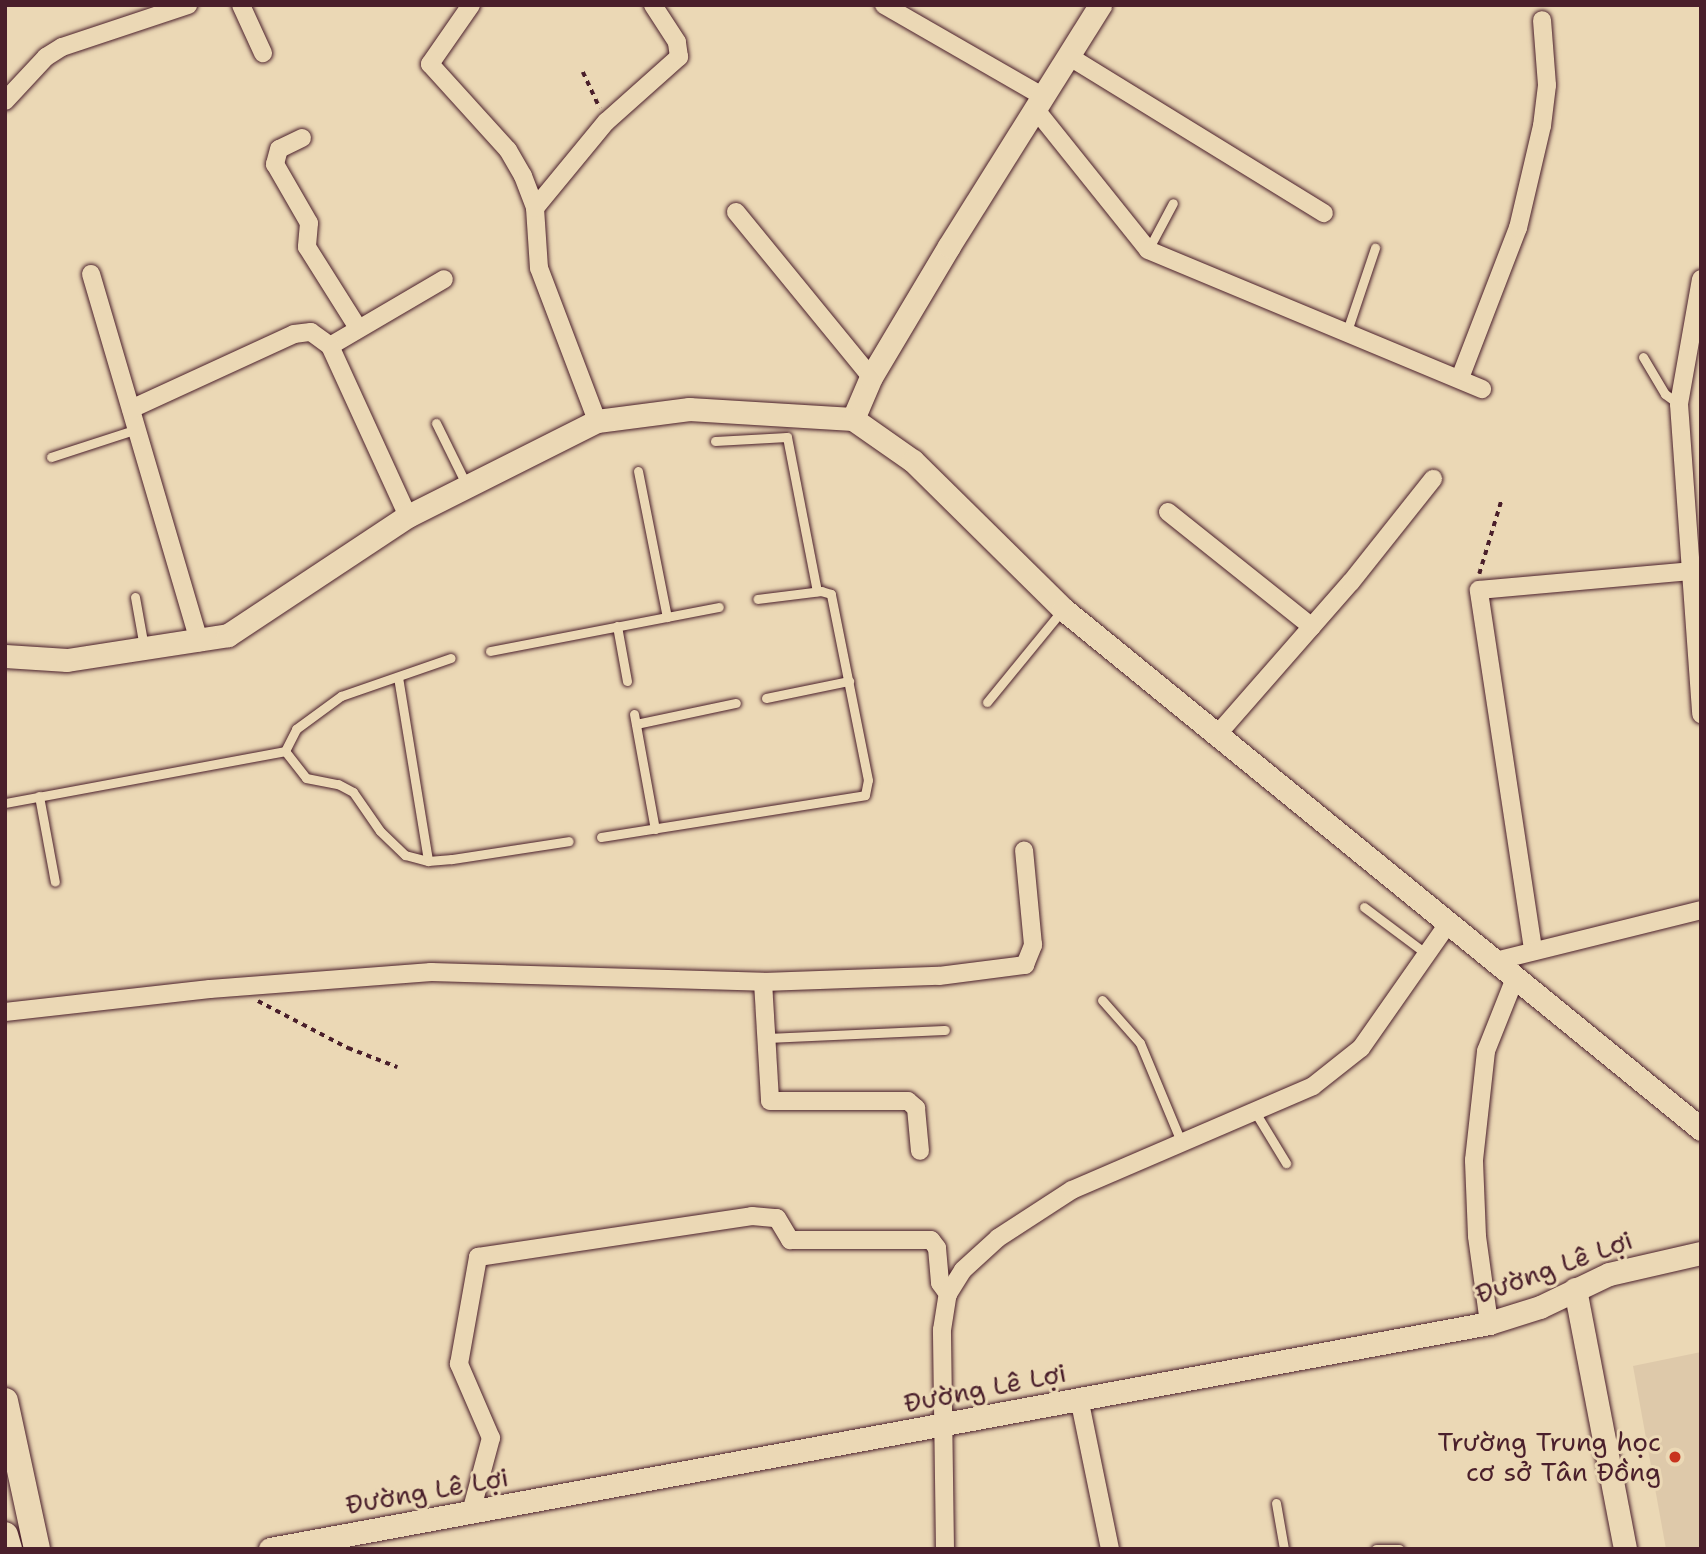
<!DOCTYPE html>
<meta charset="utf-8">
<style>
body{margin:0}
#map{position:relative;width:1706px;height:1554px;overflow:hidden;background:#ebd8b5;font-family:"Shantell Sans",sans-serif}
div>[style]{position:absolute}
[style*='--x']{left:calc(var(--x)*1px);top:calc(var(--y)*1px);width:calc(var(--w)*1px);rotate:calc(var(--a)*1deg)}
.built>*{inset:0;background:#dec9aa}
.path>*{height:3.5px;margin-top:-1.75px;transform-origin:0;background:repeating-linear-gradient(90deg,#4a1f2b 0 5px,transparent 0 10px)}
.roads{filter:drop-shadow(0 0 2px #4a1f2b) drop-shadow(0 0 2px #4a1f2b)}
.lane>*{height:9px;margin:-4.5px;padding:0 4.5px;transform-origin:4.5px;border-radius:4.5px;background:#ebd8b5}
.street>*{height:18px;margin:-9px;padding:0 9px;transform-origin:9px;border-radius:9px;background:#ebd8b5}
.secondary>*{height:23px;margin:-11.5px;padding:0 11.5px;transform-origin:11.5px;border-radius:11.5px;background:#ebd8b5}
.primary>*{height:26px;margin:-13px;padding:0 13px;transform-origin:13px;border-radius:13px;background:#ebd8b5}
.dots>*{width:19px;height:19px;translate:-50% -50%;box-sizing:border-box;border:4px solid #ebd8b5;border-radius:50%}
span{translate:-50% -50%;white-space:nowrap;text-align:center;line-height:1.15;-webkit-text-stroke:6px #ebd8b5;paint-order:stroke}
.street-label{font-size:26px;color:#4a1f2b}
.poi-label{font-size:26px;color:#4a1f2b}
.right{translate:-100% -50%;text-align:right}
.frame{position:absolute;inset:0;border:7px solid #4a1f2b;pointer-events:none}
</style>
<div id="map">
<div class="built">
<div style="clip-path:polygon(1701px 1352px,1701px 1549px,1666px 1549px,1633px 1366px)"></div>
</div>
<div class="path">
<div style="--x:583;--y:72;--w:40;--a:65"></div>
<div style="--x:1479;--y:574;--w:79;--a:-73.2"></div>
<div style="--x:258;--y:1001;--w:102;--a:27.6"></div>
<div style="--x:348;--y:1048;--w:53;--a:21.2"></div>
</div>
<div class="roads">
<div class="lane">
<div style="--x:1148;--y:250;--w:53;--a:-62"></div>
<div style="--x:1347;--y:331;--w:88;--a:-71.4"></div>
<div style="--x:1643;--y:357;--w:43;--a:59.3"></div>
<div style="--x:1665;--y:394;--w:17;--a:36"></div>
<div style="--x:436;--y:423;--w:68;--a:63.8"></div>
<div style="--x:715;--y:441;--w:72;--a:-3.2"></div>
<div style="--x:787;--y:437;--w:157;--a:79"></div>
<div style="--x:51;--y:457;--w:90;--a:-18"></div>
<div style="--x:638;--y:471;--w:149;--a:78.8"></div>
<div style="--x:135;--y:597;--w:51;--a:79.8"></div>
<div style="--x:617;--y:626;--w:56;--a:79.7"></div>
<div style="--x:490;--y:651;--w:233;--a:-10.9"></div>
<div style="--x:398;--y:677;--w:186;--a:80.7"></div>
<div style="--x:766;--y:698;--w:85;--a:-11.6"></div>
<div style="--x:987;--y:702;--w:120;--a:-50.7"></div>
<div style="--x:634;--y:714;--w:117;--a:79.7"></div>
<div style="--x:636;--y:724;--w:102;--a:-11.9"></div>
<div style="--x:285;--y:751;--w:34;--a:52"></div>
<div style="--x:306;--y:778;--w:33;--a:11"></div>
<div style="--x:338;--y:784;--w:17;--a:28"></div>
<div style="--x:353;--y:792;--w:47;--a:55.3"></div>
<div style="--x:380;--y:831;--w:35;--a:44"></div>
<div style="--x:405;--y:855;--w:24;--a:15"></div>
<div style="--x:428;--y:861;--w:24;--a:-5"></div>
<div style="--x:452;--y:859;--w:118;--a:-8.7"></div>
<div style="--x:285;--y:751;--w:25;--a:-63"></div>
<div style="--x:296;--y:729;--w:56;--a:-36.3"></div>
<div style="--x:341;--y:696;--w:116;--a:-19.1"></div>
<div style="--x:39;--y:796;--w:87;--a:79.5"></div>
<div style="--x:5;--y:803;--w:285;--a:-10.5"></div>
<div style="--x:601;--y:837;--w:267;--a:-9"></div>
<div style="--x:865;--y:795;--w:15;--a:-79"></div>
<div style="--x:868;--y:780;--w:190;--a:-101.3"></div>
<div style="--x:831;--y:594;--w:10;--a:-163"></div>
<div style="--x:821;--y:591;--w:64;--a:172.9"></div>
<div style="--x:1364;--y:907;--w:80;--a:36.9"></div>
<div style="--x:1102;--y:1000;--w:57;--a:48.5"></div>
<div style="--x:1140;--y:1043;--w:109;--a:67.4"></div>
<div style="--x:766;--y:1038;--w:179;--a:-2.6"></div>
<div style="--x:1255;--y:1112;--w:60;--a:58.7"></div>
<div style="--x:1276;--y:1503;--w:47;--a:80.1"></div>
<div style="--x:1376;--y:1549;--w:23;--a:0"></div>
</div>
<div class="street">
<div style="--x:241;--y:5;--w:53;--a:65.4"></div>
<div style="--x:471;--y:5;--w:72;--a:124.8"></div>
<div style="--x:430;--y:64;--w:116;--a:47.8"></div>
<div style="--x:508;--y:150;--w:30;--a:60"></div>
<div style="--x:523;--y:176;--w:34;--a:69"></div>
<div style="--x:535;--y:208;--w:60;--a:86.2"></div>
<div style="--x:539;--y:268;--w:164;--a:69.2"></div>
<div style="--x:884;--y:5;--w:185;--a:29.9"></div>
<div style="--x:1070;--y:57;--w:298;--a:31.6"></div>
<div style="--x:5;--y:101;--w:60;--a:-47"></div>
<div style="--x:46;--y:57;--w:19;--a:-32"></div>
<div style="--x:62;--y:47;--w:133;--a:-18.4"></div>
<div style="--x:1036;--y:110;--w:179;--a:51.3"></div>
<div style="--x:1148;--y:250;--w:362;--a:22.6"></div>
<div style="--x:302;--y:138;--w:25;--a:154"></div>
<div style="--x:279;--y:149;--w:16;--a:105"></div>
<div style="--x:275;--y:164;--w:68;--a:60"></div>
<div style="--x:309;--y:223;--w:24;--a:95"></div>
<div style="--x:307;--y:247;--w:96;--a:57.8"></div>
<div style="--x:535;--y:208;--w:112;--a:-50.5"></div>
<div style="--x:606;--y:122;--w:98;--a:-41.7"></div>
<div style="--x:679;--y:57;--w:15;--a:-98"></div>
<div style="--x:677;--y:42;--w:44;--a:-123"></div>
<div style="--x:736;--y:212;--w:213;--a:50.7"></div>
<div style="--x:91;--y:274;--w:384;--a:73.6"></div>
<div style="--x:1701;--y:279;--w:127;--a:100"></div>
<div style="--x:1679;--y:404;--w:311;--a:85.9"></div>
<div style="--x:330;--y:346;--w:132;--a:-30.4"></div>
<div style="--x:1460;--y:378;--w:161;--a:-68.9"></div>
<div style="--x:1518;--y:228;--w:105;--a:-76.8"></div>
<div style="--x:1542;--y:126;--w:41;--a:-83"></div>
<div style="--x:1547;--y:85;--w:65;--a:-94.4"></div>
<div style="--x:131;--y:409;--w:179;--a:-24.7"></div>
<div style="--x:294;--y:334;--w:17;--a:-7"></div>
<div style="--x:311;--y:332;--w:24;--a:36"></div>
<div style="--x:330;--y:346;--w:187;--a:65.4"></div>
<div style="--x:1168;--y:512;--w:184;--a:38.6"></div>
<div style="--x:1216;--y:736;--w:205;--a:-48.8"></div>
<div style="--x:1351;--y:582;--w:132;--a:-51.5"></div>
<div style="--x:1533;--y:949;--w:363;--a:-98.6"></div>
<div style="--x:1479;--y:590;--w:223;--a:-5.1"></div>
<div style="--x:1495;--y:961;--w:212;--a:-13.9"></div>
<div style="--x:763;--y:982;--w:119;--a:86.6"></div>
<div style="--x:770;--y:1101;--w:138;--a:0"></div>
<div style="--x:908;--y:1101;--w:11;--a:41"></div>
<div style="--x:916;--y:1108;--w:43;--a:84.7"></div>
<div style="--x:5;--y:1012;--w:206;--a:-6.4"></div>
<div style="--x:210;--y:989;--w:222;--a:-4.4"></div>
<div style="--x:431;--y:972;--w:332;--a:1.7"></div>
<div style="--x:763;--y:982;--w:176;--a:-2"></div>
<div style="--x:939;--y:976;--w:87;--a:-7.3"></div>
<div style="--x:1025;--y:965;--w:22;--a:-68"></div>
<div style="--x:1033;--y:945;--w:95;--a:-95.4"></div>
<div style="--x:1489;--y:1323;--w:88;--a:-97.9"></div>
<div style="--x:1477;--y:1236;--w:76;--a:-92.3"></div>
<div style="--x:1474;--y:1160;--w:110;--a:-83.7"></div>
<div style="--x:1486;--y:1051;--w:79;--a:-68.3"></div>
<div style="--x:1079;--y:1398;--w:154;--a:78.4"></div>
<div style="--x:471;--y:1512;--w:77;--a:-74.9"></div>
<div style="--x:491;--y:1438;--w:81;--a:-113.4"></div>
<div style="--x:459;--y:1364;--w:109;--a:-79.9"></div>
<div style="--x:478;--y:1257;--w:277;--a:-8.5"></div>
<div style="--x:752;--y:1216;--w:25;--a:5"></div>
<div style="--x:777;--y:1218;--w:26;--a:59"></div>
<div style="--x:790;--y:1240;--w:141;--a:0"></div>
<div style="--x:931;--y:1240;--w:10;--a:53"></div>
<div style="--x:937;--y:1248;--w:35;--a:85"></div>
<div style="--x:940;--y:1283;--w:14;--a:54"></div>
<div style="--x:945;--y:1549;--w:219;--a:-90.8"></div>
<div style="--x:942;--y:1330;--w:36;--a:-81"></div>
<div style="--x:948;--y:1294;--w:28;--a:-58"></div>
<div style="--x:963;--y:1270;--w:47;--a:-42.4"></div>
<div style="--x:998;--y:1238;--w:88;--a:-33"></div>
<div style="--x:1072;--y:1190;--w:262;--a:-23.3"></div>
<div style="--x:1313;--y:1086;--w:61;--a:-38.4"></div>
<div style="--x:1361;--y:1048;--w:150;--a:-55"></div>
</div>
<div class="secondary">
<div style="--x:853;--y:419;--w:46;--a:-66.8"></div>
<div style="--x:871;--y:377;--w:152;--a:-59.2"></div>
<div style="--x:949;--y:246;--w:284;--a:-57.9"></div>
<div style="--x:5;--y:656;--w:62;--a:3.7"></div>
<div style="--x:67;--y:660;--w:163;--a:-8.8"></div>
<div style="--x:228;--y:635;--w:216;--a:-33.5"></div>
<div style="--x:408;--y:516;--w:212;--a:-26.7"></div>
<div style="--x:597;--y:421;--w:93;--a:-7.4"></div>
<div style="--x:689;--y:409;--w:164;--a:3.5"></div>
<div style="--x:853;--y:419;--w:73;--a:35"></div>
<div style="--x:913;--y:461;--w:211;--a:44.6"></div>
<div style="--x:1063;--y:609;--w:823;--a:39.18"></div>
<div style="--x:1575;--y:1289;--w:265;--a:79.1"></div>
<div style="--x:270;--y:1549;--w:1240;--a:-10.5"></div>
<div style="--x:1489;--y:1323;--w:53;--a:-17.4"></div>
<div style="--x:1540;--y:1307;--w:76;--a:-25.6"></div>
<div style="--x:1609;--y:1274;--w:94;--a:-12.9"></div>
</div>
<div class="primary">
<div style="--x:5;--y:1401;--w:151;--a:77.8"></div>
<div style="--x:5;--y:1535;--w:15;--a:74"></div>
</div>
</div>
<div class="dots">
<div style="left:1675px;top:1457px;background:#c8321e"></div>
</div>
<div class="street-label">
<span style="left:1554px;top:1267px;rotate:-20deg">Đường Lê Lợi</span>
<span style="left:985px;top:1388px;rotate:-11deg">Đường Lê Lợi</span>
<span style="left:427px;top:1491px;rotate:-10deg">Đường Lê Lợi</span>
</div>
<div class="poi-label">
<span class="right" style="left:1661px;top:1457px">Trường Trung học<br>cơ sở Tân Đồng</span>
</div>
<div class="frame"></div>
</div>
